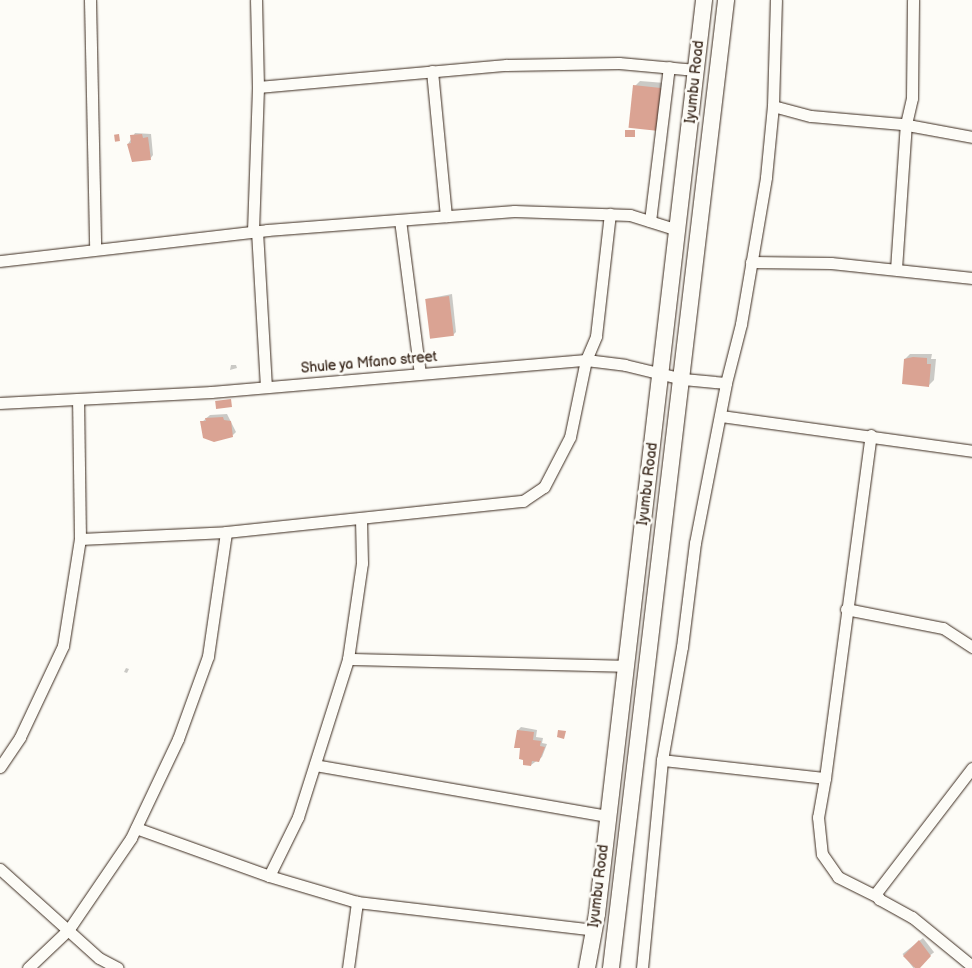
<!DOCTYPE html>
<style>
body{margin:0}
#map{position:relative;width:972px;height:968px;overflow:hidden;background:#fdfcf7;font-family:"Balsamiq Sans",sans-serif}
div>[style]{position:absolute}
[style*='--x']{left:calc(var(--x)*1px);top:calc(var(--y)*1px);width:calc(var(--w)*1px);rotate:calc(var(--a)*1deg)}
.shadow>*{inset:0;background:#0003;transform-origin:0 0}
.building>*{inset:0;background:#daa393;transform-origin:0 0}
.roads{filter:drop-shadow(0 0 1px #3b2a1e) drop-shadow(0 0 1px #3b2a1e)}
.street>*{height:11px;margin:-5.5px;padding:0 5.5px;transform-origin:5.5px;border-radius:5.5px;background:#fdfcf7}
.secondary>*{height:16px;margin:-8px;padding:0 8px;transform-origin:8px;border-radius:8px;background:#fdfcf7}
span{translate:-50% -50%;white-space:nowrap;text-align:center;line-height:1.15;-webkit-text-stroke:5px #fdfcf7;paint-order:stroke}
.street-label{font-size:14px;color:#3b2a1e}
</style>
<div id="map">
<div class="shadow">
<div style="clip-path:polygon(640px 81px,665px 83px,656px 129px,635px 86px)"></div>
<div style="clip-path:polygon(135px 133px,151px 134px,153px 155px,150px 159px,128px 144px)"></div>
<div style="clip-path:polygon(452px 294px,456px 332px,453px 335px,426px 299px)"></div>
<div style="clip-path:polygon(910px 354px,932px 354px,931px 359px,936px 359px,934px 380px,929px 385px,905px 359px)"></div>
<div style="clip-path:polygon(231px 365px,236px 365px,237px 368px,230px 370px)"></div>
<div style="clip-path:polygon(227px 414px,236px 432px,233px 435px,202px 422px,210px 415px)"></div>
<div style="clip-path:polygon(126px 668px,129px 669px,127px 673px,124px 672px)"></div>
<div style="clip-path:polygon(521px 727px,537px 730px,536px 737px,543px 738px,542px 743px,547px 744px,542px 757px,531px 765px,522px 747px,518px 730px)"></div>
<div style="left:923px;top:938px;width:18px;height:26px;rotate:52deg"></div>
</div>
<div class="building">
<div style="left:633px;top:85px;width:28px;height:43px;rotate:6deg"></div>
<div style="left:625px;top:130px;width:10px;height:7px"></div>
<div style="left:119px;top:134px;width:7px;height:5px;rotate:82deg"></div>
<div style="clip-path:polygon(142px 134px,143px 138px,148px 137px,151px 160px,132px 162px,127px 144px,131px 143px,130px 135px)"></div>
<div style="left:449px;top:296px;width:40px;height:24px;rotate:83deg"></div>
<div style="clip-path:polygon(913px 357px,927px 358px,927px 364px,931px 364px,929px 387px,902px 384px,904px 359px)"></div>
<div style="left:231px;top:399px;width:8px;height:16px;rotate:83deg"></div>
<div style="clip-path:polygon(223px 417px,224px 420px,231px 421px,233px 437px,214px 442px,203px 438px,200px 421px,206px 421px,205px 418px)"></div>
<div style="clip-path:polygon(517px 730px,534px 732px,533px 740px,541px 741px,540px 746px,545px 747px,539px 762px,532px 761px,531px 766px,523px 765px,523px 760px,519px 759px,520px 748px,514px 748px)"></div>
<div style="clip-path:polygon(558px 730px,566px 731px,564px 739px,557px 737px)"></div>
<div style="clip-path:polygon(919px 940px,931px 956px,920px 968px,915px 968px,903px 956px)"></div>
</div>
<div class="roads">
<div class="street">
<div style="--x:90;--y:0;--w:249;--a:88.8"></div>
<div style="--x:432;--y:71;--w:146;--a:84.5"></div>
<div style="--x:258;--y:87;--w:249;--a:-5.1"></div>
<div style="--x:506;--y:65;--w:113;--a:-1"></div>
<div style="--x:619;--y:63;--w:77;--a:5.2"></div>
<div style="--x:773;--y:106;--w:39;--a:15"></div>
<div style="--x:811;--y:116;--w:91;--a:5"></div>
<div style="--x:902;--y:124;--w:71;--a:10.5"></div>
<div style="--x:400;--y:220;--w:154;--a:82.6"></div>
<div style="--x:650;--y:221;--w:155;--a:-83"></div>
<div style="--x:253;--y:231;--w:144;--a:-88"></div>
<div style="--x:258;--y:87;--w:87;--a:-91.3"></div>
<div style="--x:257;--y:231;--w:156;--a:86.7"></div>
<div style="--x:0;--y:261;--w:269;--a:-6.6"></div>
<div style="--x:267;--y:230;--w:248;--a:-4.4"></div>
<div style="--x:514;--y:211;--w:116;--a:2"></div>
<div style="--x:630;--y:215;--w:50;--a:17.4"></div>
<div style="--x:751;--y:262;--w:80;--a:0.7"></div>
<div style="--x:831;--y:263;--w:142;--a:6.1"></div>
<div style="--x:896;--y:269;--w:145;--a:-86.1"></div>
<div style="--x:906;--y:124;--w:27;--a:-77"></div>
<div style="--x:912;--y:98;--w:98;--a:-89.4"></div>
<div style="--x:0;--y:403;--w:211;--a:-3"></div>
<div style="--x:211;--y:392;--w:376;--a:-4.9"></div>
<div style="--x:586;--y:360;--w:39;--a:7"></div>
<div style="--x:625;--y:365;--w:60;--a:13.6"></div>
<div style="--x:683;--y:379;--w:43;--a:5.3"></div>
<div style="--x:721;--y:416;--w:253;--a:7.9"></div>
<div style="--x:80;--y:539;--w:146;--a:-2.7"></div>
<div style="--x:226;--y:532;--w:299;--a:-6"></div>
<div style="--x:523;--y:501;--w:25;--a:-34"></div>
<div style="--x:544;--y:487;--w:56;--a:-62.5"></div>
<div style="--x:570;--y:437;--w:79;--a:-78.3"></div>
<div style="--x:586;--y:360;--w:26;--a:-67"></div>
<div style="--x:596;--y:336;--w:123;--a:-83.5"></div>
<div style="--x:846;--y:609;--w:99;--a:11.1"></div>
<div style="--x:943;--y:628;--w:35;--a:33"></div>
<div style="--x:348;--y:659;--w:278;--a:1.4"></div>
<div style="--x:662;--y:760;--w:164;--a:6.3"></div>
<div style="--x:825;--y:778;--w:346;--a:-82.4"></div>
<div style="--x:315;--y:765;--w:297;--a:9.9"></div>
<div style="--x:0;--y:767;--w:36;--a:-56"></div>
<div style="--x:20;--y:737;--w:101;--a:-64.7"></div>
<div style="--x:63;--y:646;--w:108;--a:-81"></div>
<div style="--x:80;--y:539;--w:138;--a:-90.8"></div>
<div style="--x:972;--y:768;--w:158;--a:127.5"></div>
<div style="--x:876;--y:893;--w:7;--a:63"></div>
<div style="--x:879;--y:899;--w:38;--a:29"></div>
<div style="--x:912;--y:917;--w:77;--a:39.2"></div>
<div style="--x:825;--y:778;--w:40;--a:100"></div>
<div style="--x:818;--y:817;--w:37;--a:84"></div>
<div style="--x:822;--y:854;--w:28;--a:55"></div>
<div style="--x:838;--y:877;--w:45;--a:26.6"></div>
<div style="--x:136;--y:828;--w:141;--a:19.8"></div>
<div style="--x:269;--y:876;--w:66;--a:-63.8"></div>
<div style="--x:298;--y:817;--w:166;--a:-72.4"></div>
<div style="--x:348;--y:659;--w:97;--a:-81.7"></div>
<div style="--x:362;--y:563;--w:45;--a:-91.3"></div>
<div style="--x:0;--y:869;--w:133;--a:42"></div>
<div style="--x:99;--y:958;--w:21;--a:28"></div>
<div style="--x:269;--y:876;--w:92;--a:16.5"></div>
<div style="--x:357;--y:902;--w:239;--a:6.7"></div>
<div style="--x:28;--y:968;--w:57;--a:-43.6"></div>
<div style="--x:69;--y:929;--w:110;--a:-55.7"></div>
<div style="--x:131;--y:838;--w:110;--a:-64.6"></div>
<div style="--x:178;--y:739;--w:88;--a:-70.1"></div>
<div style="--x:208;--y:656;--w:125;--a:-81.7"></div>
<div style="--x:348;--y:968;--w:67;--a:-82.2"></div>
<div style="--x:642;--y:968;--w:209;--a:-84.5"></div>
<div style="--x:662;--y:760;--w:115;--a:-80"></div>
<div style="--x:682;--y:647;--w:105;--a:-82.9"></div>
<div style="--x:695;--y:543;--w:163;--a:-79"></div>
<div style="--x:726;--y:383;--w:61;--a:-75.7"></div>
<div style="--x:741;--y:324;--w:149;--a:-80.3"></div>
<div style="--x:766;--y:177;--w:71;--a:-84.4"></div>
<div style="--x:773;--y:106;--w:106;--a:-88.4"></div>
</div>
<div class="secondary">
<div style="--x:587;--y:968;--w:55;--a:-79.5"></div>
<div style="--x:597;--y:914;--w:920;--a:-83.32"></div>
<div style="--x:611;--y:968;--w:975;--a:-83.22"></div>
</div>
</div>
<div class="street-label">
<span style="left:695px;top:82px;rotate:-84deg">Iyumbu Road</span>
<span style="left:369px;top:363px;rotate:-5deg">Shule ya Mfano street</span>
<span style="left:648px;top:484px;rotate:-83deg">Iyumbu Road</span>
<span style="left:599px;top:886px;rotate:-83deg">Iyumbu Road</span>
</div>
</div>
